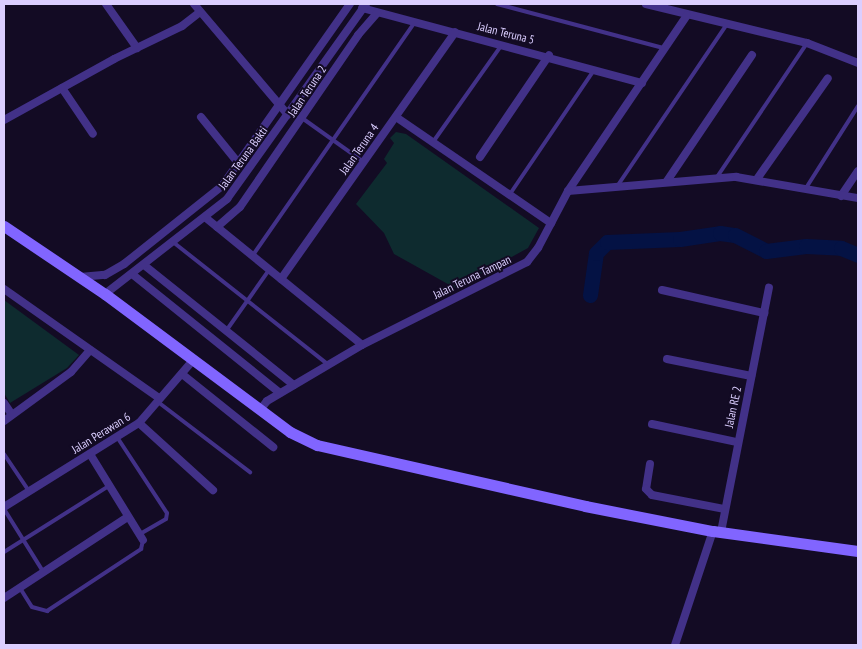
<!DOCTYPE html>
<style>
body{margin:0}
#map{position:relative;width:862px;height:649px;overflow:hidden;background:#130b24;font-family:"PT Sans Narrow",sans-serif}
div>[style]{position:absolute}
[style*='--x']{left:calc(var(--x)*1px);top:calc(var(--y)*1px);width:calc(var(--w)*1px);rotate:calc(var(--a)*1deg)}
.green>*{inset:0;background:#0e2b2f}
.river>*{height:15px;margin:-7.5px;padding:0 7.5px;transform-origin:7.5px;border-radius:7.5px;background:#041244}
.lane>*{height:4px;margin:-2px;padding:0 2px;transform-origin:2px;border-radius:2px;background:#423188}
.street>*{height:8px;margin:-4px;padding:0 4px;transform-origin:4px;border-radius:4px;background:#423188}
.secondary>*{height:11px;margin:-5.5px;padding:0 5.5px;transform-origin:5.5px;border-radius:5.5px;background:#8165ff}
span{translate:-50% -50%;white-space:nowrap;text-align:center;line-height:1.15;-webkit-text-stroke:4px #130b24;paint-order:stroke}
.street-label{font-size:12px;color:#dbceff}
.frame{position:absolute;inset:0;border:5px solid #dbceff;pointer-events:none}
</style>
<div id="map">
<div class="green">
<div style="clip-path:polygon(396px 132px,406px 134px,539px 228px,528px 248px,455px 288px,394px 254px,384px 233px,356px 204px,387px 163px,384px 159px,394px 143px,390px 138px)"></div>
<div style="clip-path:polygon(4px 300px,79px 355px,67px 368px,10px 403px,4px 393px)"></div>
</div>
<div class="river">
<div style="--x:590;--y:295;--w:42;--a:-81.9"></div>
<div style="--x:596;--y:253;--w:16;--a:-45"></div>
<div style="--x:607;--y:242;--w:73;--a:-2.4"></div>
<div style="--x:680;--y:239;--w:40;--a:-8.5"></div>
<div style="--x:720;--y:233;--w:15;--a:8"></div>
<div style="--x:735;--y:235;--w:35;--a:27"></div>
<div style="--x:766;--y:251;--w:40;--a:-7.1"></div>
<div style="--x:806;--y:246;--w:35;--a:3"></div>
<div style="--x:841;--y:248;--w:18;--a:22"></div>
</div>
<div class="lane">
<div style="--x:497;--y:4;--w:173;--a:14.8"></div>
<div style="--x:302;--y:118;--w:76;--a:35.4"></div>
<div style="--x:433;--y:142;--w:118;--a:-54.7"></div>
<div style="--x:717;--y:177;--w:161;--a:-56.1"></div>
<div style="--x:618;--y:185;--w:194;--a:-55.9"></div>
<div style="--x:806;--y:188;--w:97;--a:-57.6"></div>
<div style="--x:510;--y:194;--w:150;--a:-55.9"></div>
<div style="--x:173;--y:242;--w:199;--a:38.3"></div>
<div style="--x:253;--y:255;--w:282;--a:-55.2"></div>
<div style="--x:226;--y:331;--w:75;--a:-54.8"></div>
<div style="--x:158;--y:402;--w:116;--a:37.3"></div>
<div style="--x:117;--y:437;--w:91;--a:56.7"></div>
<div style="--x:167;--y:513;--w:6;--a:99"></div>
<div style="--x:166;--y:519;--w:30;--a:150"></div>
<div style="--x:4;--y:454;--w:45;--a:56"></div>
<div style="--x:4;--y:509;--w:75;--a:58"></div>
<div style="--x:4;--y:552;--w:124;--a:-32.2"></div>
<div style="--x:20;--y:588;--w:22;--a:58"></div>
<div style="--x:32;--y:607;--w:16;--a:15"></div>
<div style="--x:47;--y:611;--w:113;--a:-33.4"></div>
<div style="--x:141;--y:549;--w:9;--a:-77"></div>
</div>
<div class="street">
<div style="--x:106;--y:4;--w:54;--a:54.8"></div>
<div style="--x:194;--y:4;--w:145;--a:49.7"></div>
<div style="--x:646;--y:4;--w:166;--a:13.6"></div>
<div style="--x:807;--y:43;--w:55;--a:21.4"></div>
<div style="--x:362;--y:8;--w:290;--a:15"></div>
<div style="--x:62;--y:88;--w:55;--a:56"></div>
<div style="--x:201;--y:117;--w:60;--a:51"></div>
<div style="--x:396;--y:117;--w:188;--a:34.4"></div>
<div style="--x:4;--y:120;--w:126;--a:-29"></div>
<div style="--x:114;--y:59;--w:76;--a:-25.9"></div>
<div style="--x:182;--y:26;--w:23;--a:-38"></div>
<div style="--x:480;--y:157;--w:123;--a:-55.9"></div>
<div style="--x:757;--y:179;--w:123;--a:-54.9"></div>
<div style="--x:667;--y:181;--w:152;--a:-56"></div>
<div style="--x:568;--y:191;--w:212;--a:-55.9"></div>
<div style="--x:841;--y:196;--w:30;--a:-56"></div>
<div style="--x:206;--y:218;--w:201;--a:39.1"></div>
<div style="--x:217;--y:227;--w:30;--a:-41"></div>
<div style="--x:240;--y:207;--w:209;--a:-55.5"></div>
<div style="--x:358;--y:35;--w:29;--a:-49"></div>
<div style="--x:144;--y:265;--w:192;--a:38.7"></div>
<div style="--x:132;--y:274;--w:190;--a:38.8"></div>
<div style="--x:80;--y:277;--w:25;--a:-5"></div>
<div style="--x:105;--y:275;--w:22;--a:-30"></div>
<div style="--x:124;--y:264;--w:125;--a:-38.5"></div>
<div style="--x:222;--y:186;--w:223;--a:-54.9"></div>
<div style="--x:281;--y:279;--w:302;--a:-54.8"></div>
<div style="--x:4;--y:289;--w:189;--a:35.1"></div>
<div style="--x:662;--y:290;--w:105;--a:12.7"></div>
<div style="--x:105;--y:294;--w:155;--a:-37.9"></div>
<div style="--x:227;--y:199;--w:239;--a:-54.5"></div>
<div style="--x:667;--y:359;--w:86;--a:11.4"></div>
<div style="--x:182;--y:374;--w:117;--a:38.7"></div>
<div style="--x:4;--y:403;--w:14;--a:56"></div>
<div style="--x:260;--y:410;--w:11;--a:-52"></div>
<div style="--x:267;--y:401;--w:110;--a:-30.5"></div>
<div style="--x:362;--y:345;--w:185;--a:-26.7"></div>
<div style="--x:527;--y:262;--w:18;--a:-52"></div>
<div style="--x:538;--y:248;--w:64;--a:-62.2"></div>
<div style="--x:568;--y:191;--w:169;--a:-4.8"></div>
<div style="--x:736;--y:177;--w:124;--a:9.8"></div>
<div style="--x:4;--y:421;--w:83;--a:-36.2"></div>
<div style="--x:71;--y:372;--w:29;--a:-49"></div>
<div style="--x:139;--y:423;--w:100;--a:42.2"></div>
<div style="--x:652;--y:424;--w:87;--a:12"></div>
<div style="--x:90;--y:454;--w:101;--a:58.4"></div>
<div style="--x:650;--y:464;--w:25;--a:99"></div>
<div style="--x:646;--y:489;--w:8;--a:45"></div>
<div style="--x:652;--y:495;--w:73;--a:11"></div>
<div style="--x:4;--y:507;--w:159;--a:-31.9"></div>
<div style="--x:139;--y:423;--w:84;--a:-49.3"></div>
<div style="--x:721;--y:532;--w:249;--a:-78.9"></div>
<div style="--x:4;--y:598;--w:148;--a:-33.2"></div>
<div style="--x:675;--y:645;--w:120;--a:-71.6"></div>
</div>
<div class="secondary">
<div style="--x:4;--y:226;--w:122;--a:34"></div>
<div style="--x:105;--y:294;--w:231;--a:36.7"></div>
<div style="--x:290;--y:432;--w:30;--a:26"></div>
<div style="--x:317;--y:445;--w:275;--a:12.8"></div>
<div style="--x:585;--y:506;--w:130;--a:11.1"></div>
<div style="--x:713;--y:531;--w:146;--a:7.9"></div>
</div>
<div class="street-label">
<span style="left:506px;top:33px;rotate:14deg">Jalan Teruna 5</span>
<span style="left:307px;top:91px;rotate:-56deg">Jalan Teruna 2</span>
<span style="left:359px;top:149px;rotate:-55deg">Jalan Teruna 4</span>
<span style="left:243px;top:158px;rotate:-54deg">Jalan Teruna Bakti</span>
<span style="left:472px;top:277px;rotate:-26deg">Jalan Teruna Tampan</span>
<span style="left:733px;top:407px;rotate:-78deg">Jalan RE 2</span>
<span style="left:101px;top:433px;rotate:-32deg">Jalan Perawan 6</span>
</div>
<div class="frame"></div>
</div>
